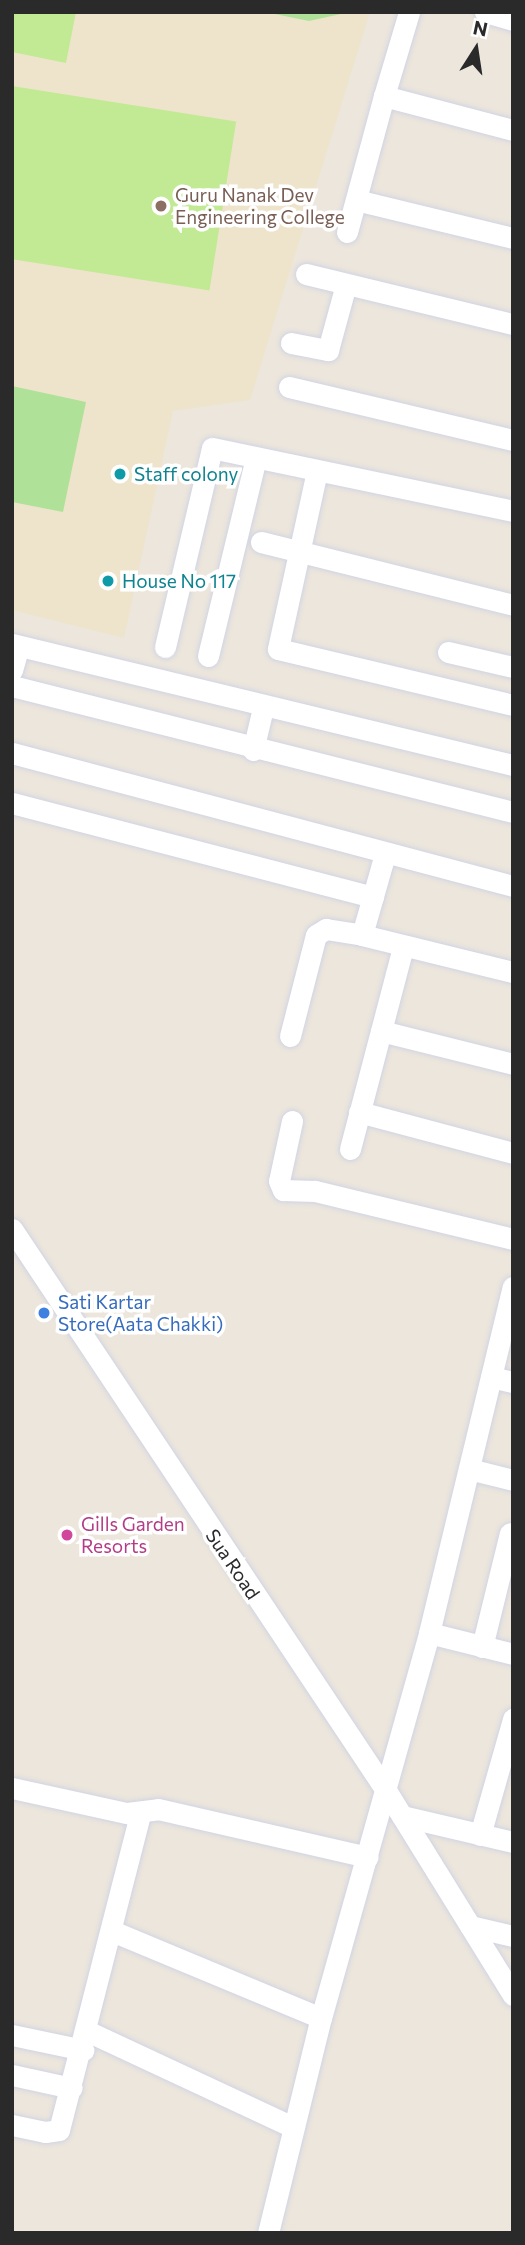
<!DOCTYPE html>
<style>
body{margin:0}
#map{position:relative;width:525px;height:2245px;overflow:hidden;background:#ece6dc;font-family:Commissioner,sans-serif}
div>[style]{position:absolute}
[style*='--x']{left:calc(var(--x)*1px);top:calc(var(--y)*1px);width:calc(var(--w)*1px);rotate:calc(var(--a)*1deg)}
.education>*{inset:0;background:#eee4cb}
.green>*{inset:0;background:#afe298}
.pitch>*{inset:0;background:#c2ea94;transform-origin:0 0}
.roads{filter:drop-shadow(0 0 2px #d1d4e3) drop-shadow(0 0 2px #d1d4e3)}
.minor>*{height:21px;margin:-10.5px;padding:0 10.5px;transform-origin:10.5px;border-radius:10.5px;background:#fff}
.dots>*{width:19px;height:19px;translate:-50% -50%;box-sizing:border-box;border:4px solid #fff;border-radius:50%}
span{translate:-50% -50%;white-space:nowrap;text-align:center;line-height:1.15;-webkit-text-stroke:7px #fff;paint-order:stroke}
.education-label{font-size:19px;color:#785e54}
.left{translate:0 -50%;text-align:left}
.culture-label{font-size:19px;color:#0d838f}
.shop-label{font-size:19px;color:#366cbe}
.hotel-label{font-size:19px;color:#b23c85}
.street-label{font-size:19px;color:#2a2a2a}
.frame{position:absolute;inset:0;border:14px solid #2a2a2a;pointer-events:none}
.north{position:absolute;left:441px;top:14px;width:70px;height:70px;-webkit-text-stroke:5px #fff;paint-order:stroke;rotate:12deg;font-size:19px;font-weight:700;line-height:28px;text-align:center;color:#2a2a2a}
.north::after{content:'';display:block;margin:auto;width:24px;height:32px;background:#2a2a2a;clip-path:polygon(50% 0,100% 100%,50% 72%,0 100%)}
</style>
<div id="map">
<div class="education">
<div style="clip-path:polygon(12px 12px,370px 12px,250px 400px,173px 411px,124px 638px,12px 610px)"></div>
</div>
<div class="green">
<div style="clip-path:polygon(265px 12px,350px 12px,309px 21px)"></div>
<div style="clip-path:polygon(12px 386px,86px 402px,63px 512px,12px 502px)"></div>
</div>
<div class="pitch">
<div style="clip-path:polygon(12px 12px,76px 12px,66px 63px,12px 52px)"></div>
<div style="left:12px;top:86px;width:227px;height:171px;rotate:9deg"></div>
</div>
<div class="roads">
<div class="minor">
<div style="--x:485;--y:12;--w:29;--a:16"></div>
<div style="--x:384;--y:96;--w:88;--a:-73.4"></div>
<div style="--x:356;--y:200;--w:162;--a:13.6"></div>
<div style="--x:347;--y:232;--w:141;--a:-74.8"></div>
<div style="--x:384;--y:96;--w:133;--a:14.8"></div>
<div style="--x:306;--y:274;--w:213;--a:13.6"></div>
<div style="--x:291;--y:343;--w:38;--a:11"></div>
<div style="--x:328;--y:350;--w:68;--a:-74.7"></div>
<div style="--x:289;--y:387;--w:230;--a:13.3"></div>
<div style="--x:317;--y:471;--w:182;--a:102.4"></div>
<div style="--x:278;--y:649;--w:242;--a:13.4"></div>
<div style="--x:261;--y:542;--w:260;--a:14"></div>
<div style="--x:12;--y:644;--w:515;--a:13.58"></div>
<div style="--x:165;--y:647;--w:204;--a:-76.7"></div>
<div style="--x:212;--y:448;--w:308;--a:11.8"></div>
<div style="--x:448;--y:652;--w:67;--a:13"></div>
<div style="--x:208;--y:656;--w:204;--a:-76.4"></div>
<div style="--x:12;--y:670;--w:25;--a:-74"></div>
<div style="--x:12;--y:686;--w:517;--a:14.12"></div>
<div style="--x:253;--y:750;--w:43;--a:-76.6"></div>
<div style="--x:12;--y:753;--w:518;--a:14.87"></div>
<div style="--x:12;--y:803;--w:373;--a:14.6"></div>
<div style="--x:385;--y:854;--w:84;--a:105.9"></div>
<div style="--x:362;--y:935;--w:155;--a:13.8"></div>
<div style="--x:381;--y:1031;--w:136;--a:14"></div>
<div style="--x:290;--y:1036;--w:104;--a:-75.6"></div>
<div style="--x:316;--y:935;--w:12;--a:-31"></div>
<div style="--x:326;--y:929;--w:36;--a:9"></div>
<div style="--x:359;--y:1112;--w:159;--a:14.9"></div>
<div style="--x:292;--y:1121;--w:61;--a:102.2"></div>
<div style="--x:279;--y:1181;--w:10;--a:66"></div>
<div style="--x:283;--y:1190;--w:32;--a:2"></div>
<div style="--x:315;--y:1191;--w:204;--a:13.6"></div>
<div style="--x:350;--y:1149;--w:209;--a:-75.3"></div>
<div style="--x:12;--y:1229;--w:676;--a:56.33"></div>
<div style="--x:387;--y:1792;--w:239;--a:58.2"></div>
<div style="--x:491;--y:1377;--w:23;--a:13"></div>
<div style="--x:469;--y:1469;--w:45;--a:14"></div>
<div style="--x:429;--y:1633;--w:87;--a:14"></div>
<div style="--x:482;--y:1647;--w:117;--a:-76.2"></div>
<div style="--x:12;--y:1788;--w:118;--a:12.3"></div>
<div style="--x:127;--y:1813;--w:31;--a:-7"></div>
<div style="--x:158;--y:1809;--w:215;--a:12.9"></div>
<div style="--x:402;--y:1816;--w:114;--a:13.2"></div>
<div style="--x:480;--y:1835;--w:121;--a:-74.1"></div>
<div style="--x:470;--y:1926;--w:44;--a:13.1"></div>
<div style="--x:112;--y:1931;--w:226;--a:22.6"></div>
<div style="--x:87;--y:2031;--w:227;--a:25"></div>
<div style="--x:12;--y:2035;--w:73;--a:11.9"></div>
<div style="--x:12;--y:2075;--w:61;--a:12.2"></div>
<div style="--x:12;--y:2125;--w:34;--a:12"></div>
<div style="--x:45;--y:2132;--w:14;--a:-8"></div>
<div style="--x:59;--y:2130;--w:326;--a:-75.6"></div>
<div style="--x:268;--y:2233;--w:221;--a:-76.2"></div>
<div style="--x:321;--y:2018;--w:400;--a:-74.3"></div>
<div style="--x:429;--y:1633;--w:356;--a:-76.4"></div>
</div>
</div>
<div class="dots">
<div style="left:161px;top:206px;background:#8d6e63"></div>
<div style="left:120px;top:474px;background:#0f9aa8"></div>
<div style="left:108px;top:581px;background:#0f9aa8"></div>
<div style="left:44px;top:1313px;background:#3f7fe0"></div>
<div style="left:67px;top:1535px;background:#d1479c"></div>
</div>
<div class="education-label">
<span class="left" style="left:175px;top:206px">Guru Nanak Dev<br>Engineering College</span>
</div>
<div class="culture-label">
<span class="left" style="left:134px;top:474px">Staff colony</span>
<span class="left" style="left:122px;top:581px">House No 117</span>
</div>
<div class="shop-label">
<span class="left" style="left:58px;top:1313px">Sati Kartar<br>Store(Aata Chakki)</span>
</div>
<div class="hotel-label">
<span class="left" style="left:81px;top:1535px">Gills Garden<br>Resorts</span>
</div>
<div class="street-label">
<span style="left:233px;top:1564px;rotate:56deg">Sua Road</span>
</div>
<div class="frame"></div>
<div class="north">N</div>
</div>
